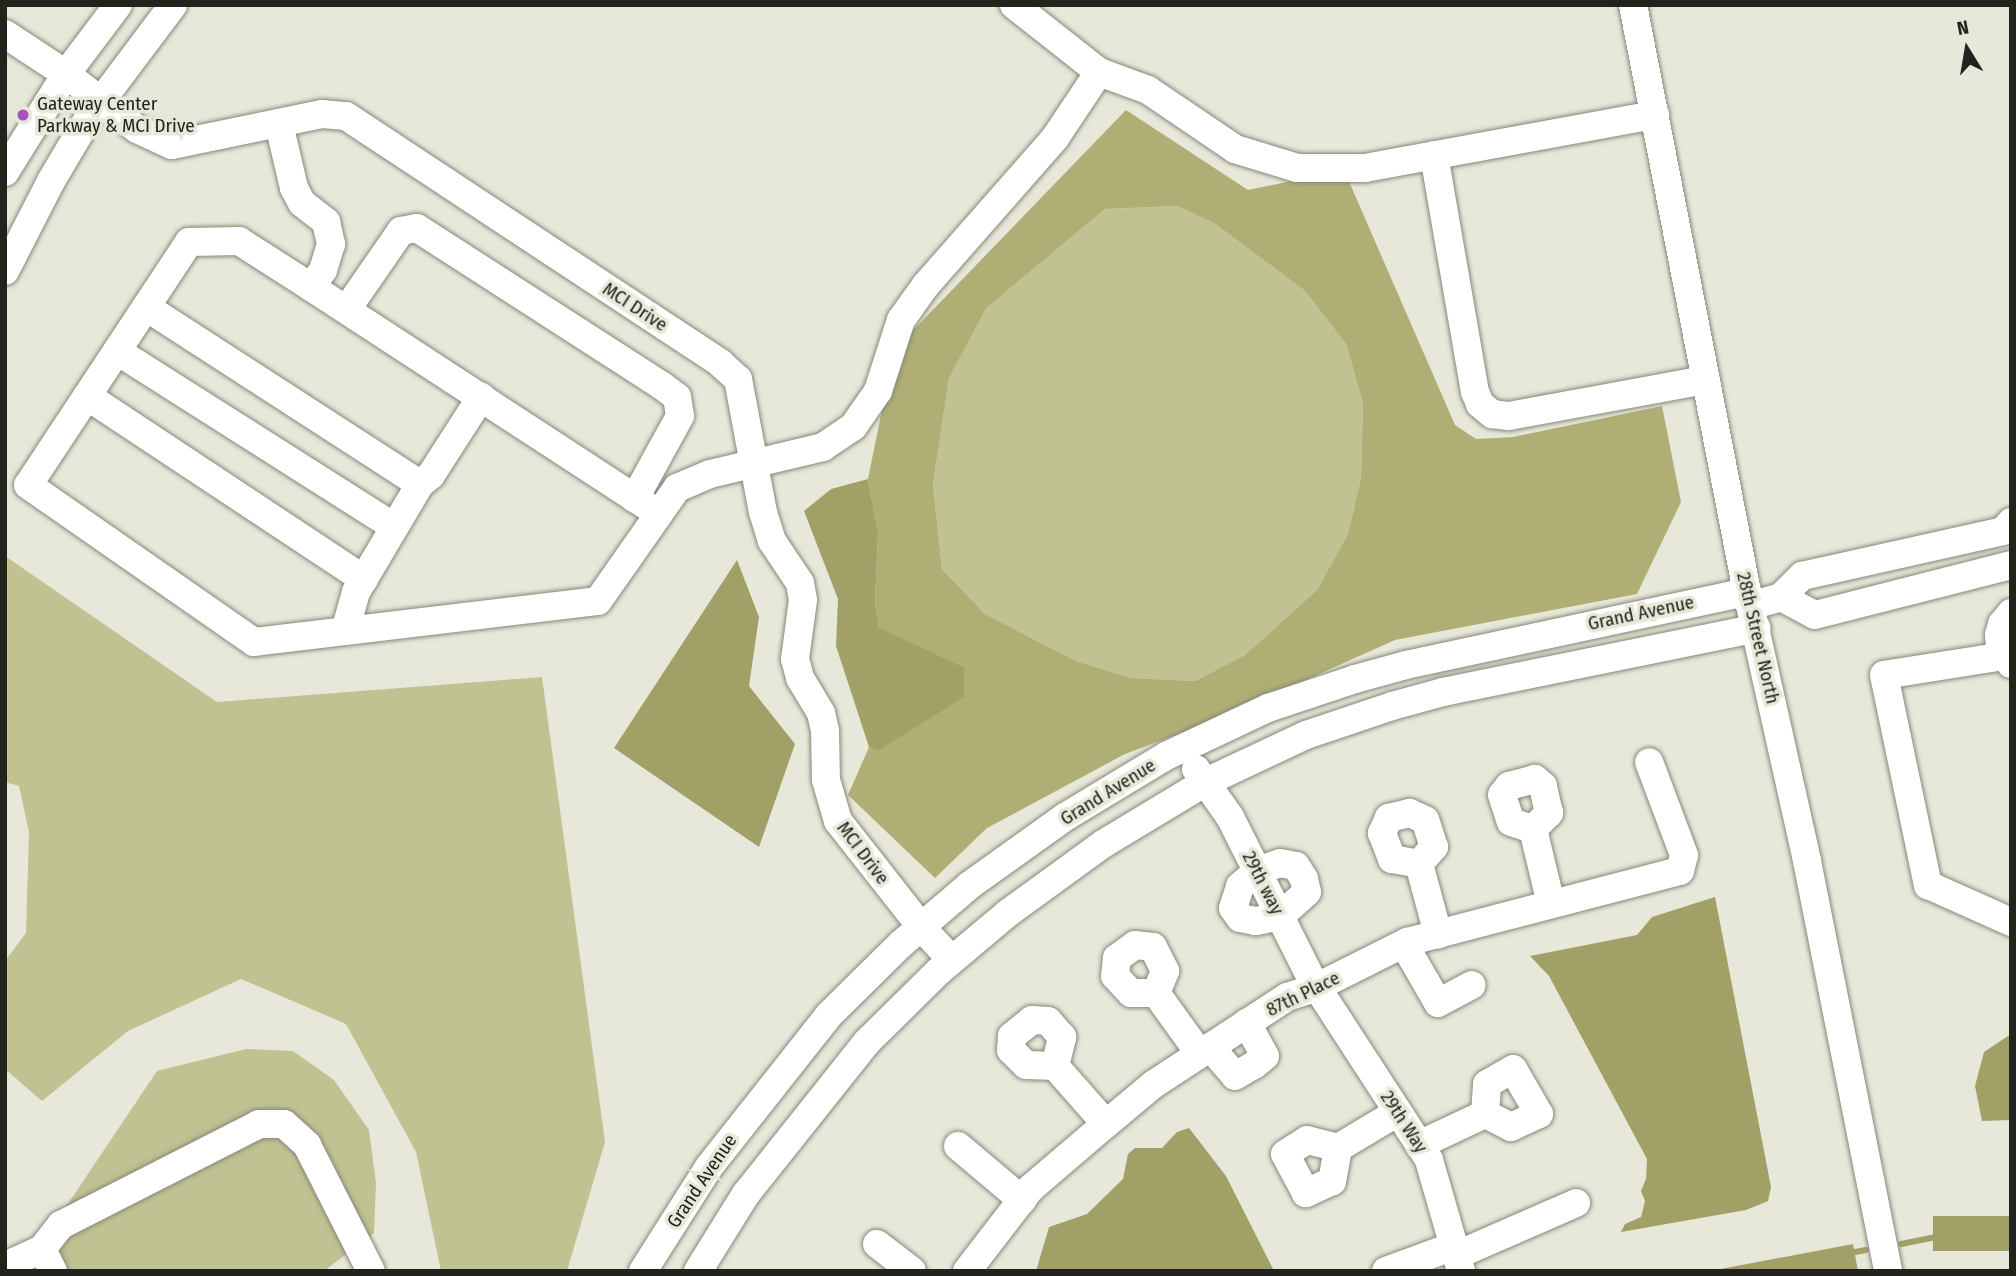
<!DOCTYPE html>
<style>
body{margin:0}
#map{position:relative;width:2016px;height:1276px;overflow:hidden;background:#e8e8da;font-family:"Fira Sans Condensed",sans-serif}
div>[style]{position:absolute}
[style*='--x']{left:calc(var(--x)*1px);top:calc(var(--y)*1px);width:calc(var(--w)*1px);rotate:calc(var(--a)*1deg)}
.green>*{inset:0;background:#c1c292}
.forest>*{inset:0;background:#afaf75}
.water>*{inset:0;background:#a0a067;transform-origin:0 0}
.stream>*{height:6px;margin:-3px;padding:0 3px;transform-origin:3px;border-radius:3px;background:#a0a067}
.roads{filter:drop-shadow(0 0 2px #86877a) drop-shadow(0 0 2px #86877a)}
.minor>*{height:28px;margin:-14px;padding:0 14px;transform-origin:14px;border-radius:14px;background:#fff}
.dots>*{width:19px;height:19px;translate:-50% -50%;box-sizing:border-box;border:4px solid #e8e8da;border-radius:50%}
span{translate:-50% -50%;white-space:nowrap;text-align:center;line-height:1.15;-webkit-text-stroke:7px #e8e8da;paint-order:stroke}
.poi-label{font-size:19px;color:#23231e}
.left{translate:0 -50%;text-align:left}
.street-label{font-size:19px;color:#23231e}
.frame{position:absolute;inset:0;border:7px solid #23231e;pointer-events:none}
.north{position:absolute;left:1932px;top:14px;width:70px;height:70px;-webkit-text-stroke:5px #e8e8da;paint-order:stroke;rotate:349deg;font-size:19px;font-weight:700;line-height:28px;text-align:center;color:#23231e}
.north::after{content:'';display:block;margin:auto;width:24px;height:32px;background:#23231e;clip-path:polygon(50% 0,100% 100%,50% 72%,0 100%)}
</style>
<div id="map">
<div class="green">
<div style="clip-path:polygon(1177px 206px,1214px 223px,1305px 291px,1346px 344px,1363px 403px,1361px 478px,1348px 534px,1317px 590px,1245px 655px,1195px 681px,1131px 678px,1076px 661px,985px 614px,942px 569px,933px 484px,949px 378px,985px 308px,1105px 209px)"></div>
<div style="clip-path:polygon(5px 556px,217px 702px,542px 677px,605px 1142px,567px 1271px,441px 1271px,416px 1152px,346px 1024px,241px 979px,128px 1031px,42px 1101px,5px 1069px,5px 961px,26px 933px,29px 832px,19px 786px,5px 782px)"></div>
<div style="clip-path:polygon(246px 1049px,293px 1051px,334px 1080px,369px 1130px,376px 1183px,374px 1233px,324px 1271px,46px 1271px,47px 1235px,157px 1071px)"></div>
</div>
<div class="forest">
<div style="clip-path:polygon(evenodd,1126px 110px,1248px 190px,1344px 170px,1455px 425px,1476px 439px,1513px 437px,1662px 406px,1681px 502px,1637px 594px,1395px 640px,1221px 718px,1125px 754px,987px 828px,935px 878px,848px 795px,869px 747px,879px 749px,964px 667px,879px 629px,875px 602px,878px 533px,868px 479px,894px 350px,1126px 110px,1177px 206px,1214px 223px,1305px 291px,1346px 344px,1363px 403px,1361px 478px,1348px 534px,1317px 590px,1245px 655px,1195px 681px,1131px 678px,1076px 661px,985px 614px,942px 569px,933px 484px,949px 378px,986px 308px,1105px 209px,1177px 206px)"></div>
</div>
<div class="water">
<div style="clip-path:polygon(868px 479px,878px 533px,875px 602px,879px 628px,964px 667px,964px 697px,879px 750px,869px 747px,836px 646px,838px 599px,804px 511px,831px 489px)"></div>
<div style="clip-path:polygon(737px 560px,759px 617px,749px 686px,795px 744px,759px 847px,614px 748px)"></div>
<div style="clip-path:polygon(1715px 897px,1771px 1187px,1768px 1201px,1746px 1210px,1621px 1232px,1625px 1224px,1641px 1217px,1645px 1201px,1641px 1191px,1646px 1179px,1647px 1159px,1549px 976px,1530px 956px,1637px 935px,1652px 917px)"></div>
<div style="clip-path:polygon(2011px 1034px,2011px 1120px,1982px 1121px,1975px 1086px,1984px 1052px)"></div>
<div style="clip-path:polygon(1189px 1128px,1226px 1176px,1274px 1271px,1036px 1271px,1049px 1227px,1087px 1214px,1123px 1179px,1128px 1154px,1135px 1148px,1162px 1148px,1177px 1132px)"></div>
<div style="left:2011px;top:1216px;width:35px;height:78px;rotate:90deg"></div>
<div style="clip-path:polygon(1853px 1244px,1858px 1271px,1710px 1271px)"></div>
</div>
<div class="stream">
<div style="--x:1901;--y:1244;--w:41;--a:-11.3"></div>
<div style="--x:1850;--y:1253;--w:16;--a:-11"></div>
</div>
<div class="roads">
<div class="minor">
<div style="--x:1014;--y:5;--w:108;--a:38.2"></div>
<div style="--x:1633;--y:5;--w:598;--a:79.01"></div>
<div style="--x:1747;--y:592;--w:276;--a:77.4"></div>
<div style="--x:1807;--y:861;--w:418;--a:78.8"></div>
<div style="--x:5;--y:34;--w:73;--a:33.3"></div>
<div style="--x:66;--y:74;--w:90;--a:37.8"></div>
<div style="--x:137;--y:129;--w:38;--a:25"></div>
<div style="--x:172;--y:145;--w:153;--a:-11.7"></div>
<div style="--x:322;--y:114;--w:24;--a:5"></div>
<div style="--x:346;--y:116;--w:448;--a:33.4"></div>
<div style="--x:720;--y:363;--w:24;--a:42"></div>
<div style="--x:738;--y:379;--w:135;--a:79.4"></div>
<div style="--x:763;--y:512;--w:30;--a:73"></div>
<div style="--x:772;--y:541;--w:50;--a:56.3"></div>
<div style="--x:800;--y:583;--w:17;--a:80"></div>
<div style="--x:803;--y:600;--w:60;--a:97.7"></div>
<div style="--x:795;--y:659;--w:20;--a:75"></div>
<div style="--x:800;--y:678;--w:41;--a:59"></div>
<div style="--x:821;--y:713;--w:17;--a:77"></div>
<div style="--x:825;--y:730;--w:50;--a:88.9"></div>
<div style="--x:826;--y:780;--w:43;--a:73.7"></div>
<div style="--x:838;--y:821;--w:135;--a:51.9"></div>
<div style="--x:921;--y:927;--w:45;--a:46.8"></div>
<div style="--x:279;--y:124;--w:66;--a:76.8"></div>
<div style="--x:294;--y:188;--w:17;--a:62"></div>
<div style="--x:302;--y:203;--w:31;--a:38"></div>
<div style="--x:326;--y:222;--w:23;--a:77"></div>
<div style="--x:331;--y:244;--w:27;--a:107"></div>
<div style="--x:323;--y:270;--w:21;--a:125"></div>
<div style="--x:311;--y:287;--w:85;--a:-147.4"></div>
<div style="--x:239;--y:241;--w:50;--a:178.9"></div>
<div style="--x:189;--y:242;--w:291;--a:123.5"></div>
<div style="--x:28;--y:485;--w:275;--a:34.8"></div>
<div style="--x:254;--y:642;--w:346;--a:-6.8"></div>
<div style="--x:598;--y:601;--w:138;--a:-55"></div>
<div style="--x:677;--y:488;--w:36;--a:-23"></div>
<div style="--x:710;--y:474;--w:116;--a:-13.4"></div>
<div style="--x:823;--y:447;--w:36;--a:-34"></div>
<div style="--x:853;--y:427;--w:44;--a:-55.2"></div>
<div style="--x:878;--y:391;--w:75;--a:-72.1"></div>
<div style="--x:901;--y:320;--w:43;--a:-54.5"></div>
<div style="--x:926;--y:285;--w:196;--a:-48.7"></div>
<div style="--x:1055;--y:138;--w:79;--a:-56.3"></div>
<div style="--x:1099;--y:72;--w:52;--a:20.2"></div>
<div style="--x:1148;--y:90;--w:105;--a:34.1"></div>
<div style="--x:1235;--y:149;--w:65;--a:17"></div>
<div style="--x:1297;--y:168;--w:68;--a:0"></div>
<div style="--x:1365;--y:168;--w:295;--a:-10.4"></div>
<div style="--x:1434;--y:155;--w:241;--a:80.2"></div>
<div style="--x:1475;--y:392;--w:13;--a:67"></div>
<div style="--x:1480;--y:404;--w:16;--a:40"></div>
<div style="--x:1492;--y:414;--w:17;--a:7"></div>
<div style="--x:1509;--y:416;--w:200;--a:-10.4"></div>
<div style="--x:5;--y:172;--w:115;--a:-58.1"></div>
<div style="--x:66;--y:74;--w:86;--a:-53"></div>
<div style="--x:5;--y:271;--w:101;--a:-62.9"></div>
<div style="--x:51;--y:181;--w:74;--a:-59.3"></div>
<div style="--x:89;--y:117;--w:140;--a:-53.1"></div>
<div style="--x:311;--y:287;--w:403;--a:33.1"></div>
<div style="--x:146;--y:307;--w:326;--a:32.9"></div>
<div style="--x:347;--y:309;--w:95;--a:-55.3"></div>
<div style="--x:401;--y:231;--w:16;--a:-11"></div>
<div style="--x:417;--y:228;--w:290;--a:32.8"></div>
<div style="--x:661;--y:385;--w:20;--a:37"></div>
<div style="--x:677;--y:397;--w:19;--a:81"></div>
<div style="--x:680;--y:416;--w:94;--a:118.8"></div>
<div style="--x:117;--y:351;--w:328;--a:32.4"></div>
<div style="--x:87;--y:396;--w:332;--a:33.5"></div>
<div style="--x:1781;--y:597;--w:38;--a:28"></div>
<div style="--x:1815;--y:615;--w:202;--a:-14.3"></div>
<div style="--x:1750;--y:606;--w:32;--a:-16"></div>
<div style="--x:1781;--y:597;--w:30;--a:-45"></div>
<div style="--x:1802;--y:576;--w:206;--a:-12.6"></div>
<div style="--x:2003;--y:531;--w:12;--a:-48"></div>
<div style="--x:2011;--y:613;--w:14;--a:129"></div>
<div style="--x:2002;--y:624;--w:11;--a:105"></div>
<div style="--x:1999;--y:635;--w:11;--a:85"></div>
<div style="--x:2000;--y:646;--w:21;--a:59"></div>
<div style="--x:345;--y:631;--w:41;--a:-74.2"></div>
<div style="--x:356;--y:592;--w:126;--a:-59.3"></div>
<div style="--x:420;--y:484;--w:14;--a:-39"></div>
<div style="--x:431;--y:475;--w:93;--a:-57.3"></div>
<div style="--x:2004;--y:656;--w:121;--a:171"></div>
<div style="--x:1884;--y:675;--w:215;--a:78.2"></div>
<div style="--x:1928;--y:885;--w:91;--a:24"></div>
<div style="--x:1196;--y:769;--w:59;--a:54.7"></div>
<div style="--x:1230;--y:817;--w:180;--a:63.3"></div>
<div style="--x:1311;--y:978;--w:217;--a:57"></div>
<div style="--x:1429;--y:1160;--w:116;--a:73.9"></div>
<div style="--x:1533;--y:829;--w:23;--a:-45"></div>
<div style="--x:1549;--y:813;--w:28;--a:-103"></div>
<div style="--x:1543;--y:786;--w:11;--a:-139"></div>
<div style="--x:1535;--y:779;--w:27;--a:165"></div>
<div style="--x:1509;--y:786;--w:11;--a:128"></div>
<div style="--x:1502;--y:795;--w:28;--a:72"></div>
<div style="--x:1511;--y:822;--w:23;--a:18"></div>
<div style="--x:1533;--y:829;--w:77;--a:76.5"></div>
<div style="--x:1280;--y:863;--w:16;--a:11"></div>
<div style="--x:1296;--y:866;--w:15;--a:58"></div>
<div style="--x:1304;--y:879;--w:13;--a:77"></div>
<div style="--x:1307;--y:892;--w:36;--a:138"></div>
<div style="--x:1280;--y:916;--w:25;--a:168"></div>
<div style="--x:1256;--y:921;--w:16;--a:-169"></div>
<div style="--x:1240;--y:918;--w:12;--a:-125"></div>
<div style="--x:1233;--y:908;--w:23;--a:-72"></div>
<div style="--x:1240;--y:886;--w:23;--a:-41"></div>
<div style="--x:1257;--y:871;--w:24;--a:-19"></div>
<div style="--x:1419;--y:864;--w:23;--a:-49"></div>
<div style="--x:1434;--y:847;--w:28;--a:-108"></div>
<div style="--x:1425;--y:820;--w:17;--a:-155"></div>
<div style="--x:1410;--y:813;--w:22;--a:167"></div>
<div style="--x:1389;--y:818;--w:17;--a:115"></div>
<div style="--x:1382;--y:833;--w:28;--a:69"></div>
<div style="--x:1392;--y:859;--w:27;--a:10"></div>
<div style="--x:1419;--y:864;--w:73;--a:74.8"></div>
<div style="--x:1404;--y:944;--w:68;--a:60"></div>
<div style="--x:1438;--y:1003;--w:38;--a:-28"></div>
<div style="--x:1135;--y:945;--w:18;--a:6"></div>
<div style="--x:1153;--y:947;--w:27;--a:63"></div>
<div style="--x:1165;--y:971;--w:24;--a:112"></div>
<div style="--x:1156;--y:993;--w:25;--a:180"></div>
<div style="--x:1131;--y:993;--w:23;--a:-133"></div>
<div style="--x:1115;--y:976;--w:18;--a:-84"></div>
<div style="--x:1117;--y:958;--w:22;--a:-36"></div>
<div style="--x:1156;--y:993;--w:75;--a:54.2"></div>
<div style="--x:1210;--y:1047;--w:38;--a:49"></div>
<div style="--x:1235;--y:1076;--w:22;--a:-30"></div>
<div style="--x:1254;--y:1065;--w:14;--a:-39"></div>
<div style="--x:1265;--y:1056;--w:38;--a:-119"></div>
<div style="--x:1055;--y:1066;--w:30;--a:-76"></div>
<div style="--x:1062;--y:1037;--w:21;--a:-131"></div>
<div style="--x:1048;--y:1021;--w:16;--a:-176"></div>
<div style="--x:1032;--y:1020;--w:26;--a:141"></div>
<div style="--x:1012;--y:1036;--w:14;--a:94"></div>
<div style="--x:1011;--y:1050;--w:21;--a:45"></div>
<div style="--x:1026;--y:1065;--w:29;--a:2"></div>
<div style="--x:1055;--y:1066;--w:77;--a:48.7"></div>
<div style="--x:1513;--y:1069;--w:52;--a:60"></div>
<div style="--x:1539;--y:1114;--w:31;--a:155"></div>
<div style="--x:1511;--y:1127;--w:29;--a:-153"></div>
<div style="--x:1485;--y:1114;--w:30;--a:-86"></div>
<div style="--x:1487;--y:1084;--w:30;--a:-30"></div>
<div style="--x:1419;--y:1145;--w:73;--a:-25.2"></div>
<div style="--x:958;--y:1146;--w:84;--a:40.2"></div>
<div style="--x:1338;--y:1148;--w:34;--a:100"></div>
<div style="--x:1332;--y:1181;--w:29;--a:155"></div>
<div style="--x:1306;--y:1193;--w:44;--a:-118.3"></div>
<div style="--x:1285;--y:1154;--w:26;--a:-32"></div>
<div style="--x:1307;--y:1140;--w:32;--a:14"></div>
<div style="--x:1338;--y:1148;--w:70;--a:-31"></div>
<div style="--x:877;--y:1244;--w:44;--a:37.6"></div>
<div style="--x:1457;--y:1255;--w:130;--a:-23.6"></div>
<div style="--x:5;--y:1266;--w:41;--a:-24.7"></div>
<div style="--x:53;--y:1271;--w:25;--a:-117"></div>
<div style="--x:42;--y:1249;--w:31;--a:-52"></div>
<div style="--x:61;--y:1225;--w:222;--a:-27"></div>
<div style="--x:259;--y:1124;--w:25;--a:0"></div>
<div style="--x:284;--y:1124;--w:31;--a:42"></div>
<div style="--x:307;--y:1145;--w:141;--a:63.1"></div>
<div style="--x:643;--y:1271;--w:123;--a:-57.6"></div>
<div style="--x:709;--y:1167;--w:194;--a:-51.7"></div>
<div style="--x:829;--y:1015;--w:101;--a:-44.6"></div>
<div style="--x:901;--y:944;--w:91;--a:-40.5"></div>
<div style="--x:970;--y:885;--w:117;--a:-35.6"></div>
<div style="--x:1065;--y:817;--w:118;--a:-31.1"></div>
<div style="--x:1166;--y:756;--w:113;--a:-25.2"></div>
<div style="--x:1268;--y:708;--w:92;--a:-18.4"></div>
<div style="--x:1355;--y:679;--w:53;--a:-15.4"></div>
<div style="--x:1406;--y:665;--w:349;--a:-12.1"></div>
<div style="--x:698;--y:1271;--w:91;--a:-58.1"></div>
<div style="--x:746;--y:1194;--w:194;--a:-51.5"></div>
<div style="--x:867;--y:1042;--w:101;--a:-44.6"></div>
<div style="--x:939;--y:971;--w:90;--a:-40"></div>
<div style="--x:1008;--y:913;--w:117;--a:-36"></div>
<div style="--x:1103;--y:844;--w:118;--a:-31.1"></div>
<div style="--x:1204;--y:783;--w:113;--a:-25.2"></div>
<div style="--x:1306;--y:735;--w:91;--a:-18.6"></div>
<div style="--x:1392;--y:706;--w:53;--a:-15.4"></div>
<div style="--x:1443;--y:692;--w:320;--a:-11.5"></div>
<div style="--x:967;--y:1271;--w:105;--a:-52.4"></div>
<div style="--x:1031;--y:1188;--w:99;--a:-40.5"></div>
<div style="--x:1106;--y:1124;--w:62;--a:-39.8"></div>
<div style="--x:1154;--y:1084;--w:159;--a:-33.2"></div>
<div style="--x:1287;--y:997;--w:32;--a:-18"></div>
<div style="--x:1317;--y:987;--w:101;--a:-26.6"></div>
<div style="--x:1407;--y:942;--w:282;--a:-14.6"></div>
<div style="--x:1680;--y:871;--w:16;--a:-76"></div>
<div style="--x:1684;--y:855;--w:99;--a:-110.6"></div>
<div style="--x:1386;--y:1271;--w:72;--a:-20.2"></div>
</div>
</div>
<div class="dots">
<div style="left:23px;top:115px;background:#a752c0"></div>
</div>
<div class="poi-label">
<span class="left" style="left:37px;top:115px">Gateway Center<br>Parkway &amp; MCI Drive</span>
</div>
<div class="street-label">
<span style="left:635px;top:307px;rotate:33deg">MCI Drive</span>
<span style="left:1641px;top:613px;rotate:-12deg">Grand Avenue</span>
<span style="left:1758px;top:638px;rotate:77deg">28th Street North</span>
<span style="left:1108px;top:792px;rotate:-32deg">Grand Avenue</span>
<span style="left:863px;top:853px;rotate:53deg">MCI Drive</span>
<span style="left:1263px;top:883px;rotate:63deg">29th way</span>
<span style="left:1303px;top:994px;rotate:-26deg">87th Place</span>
<span style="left:1404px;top:1122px;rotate:57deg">29th Way</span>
<span style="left:702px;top:1181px;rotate:-56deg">Grand Avenue</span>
</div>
<div class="frame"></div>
<div class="north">N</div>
</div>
